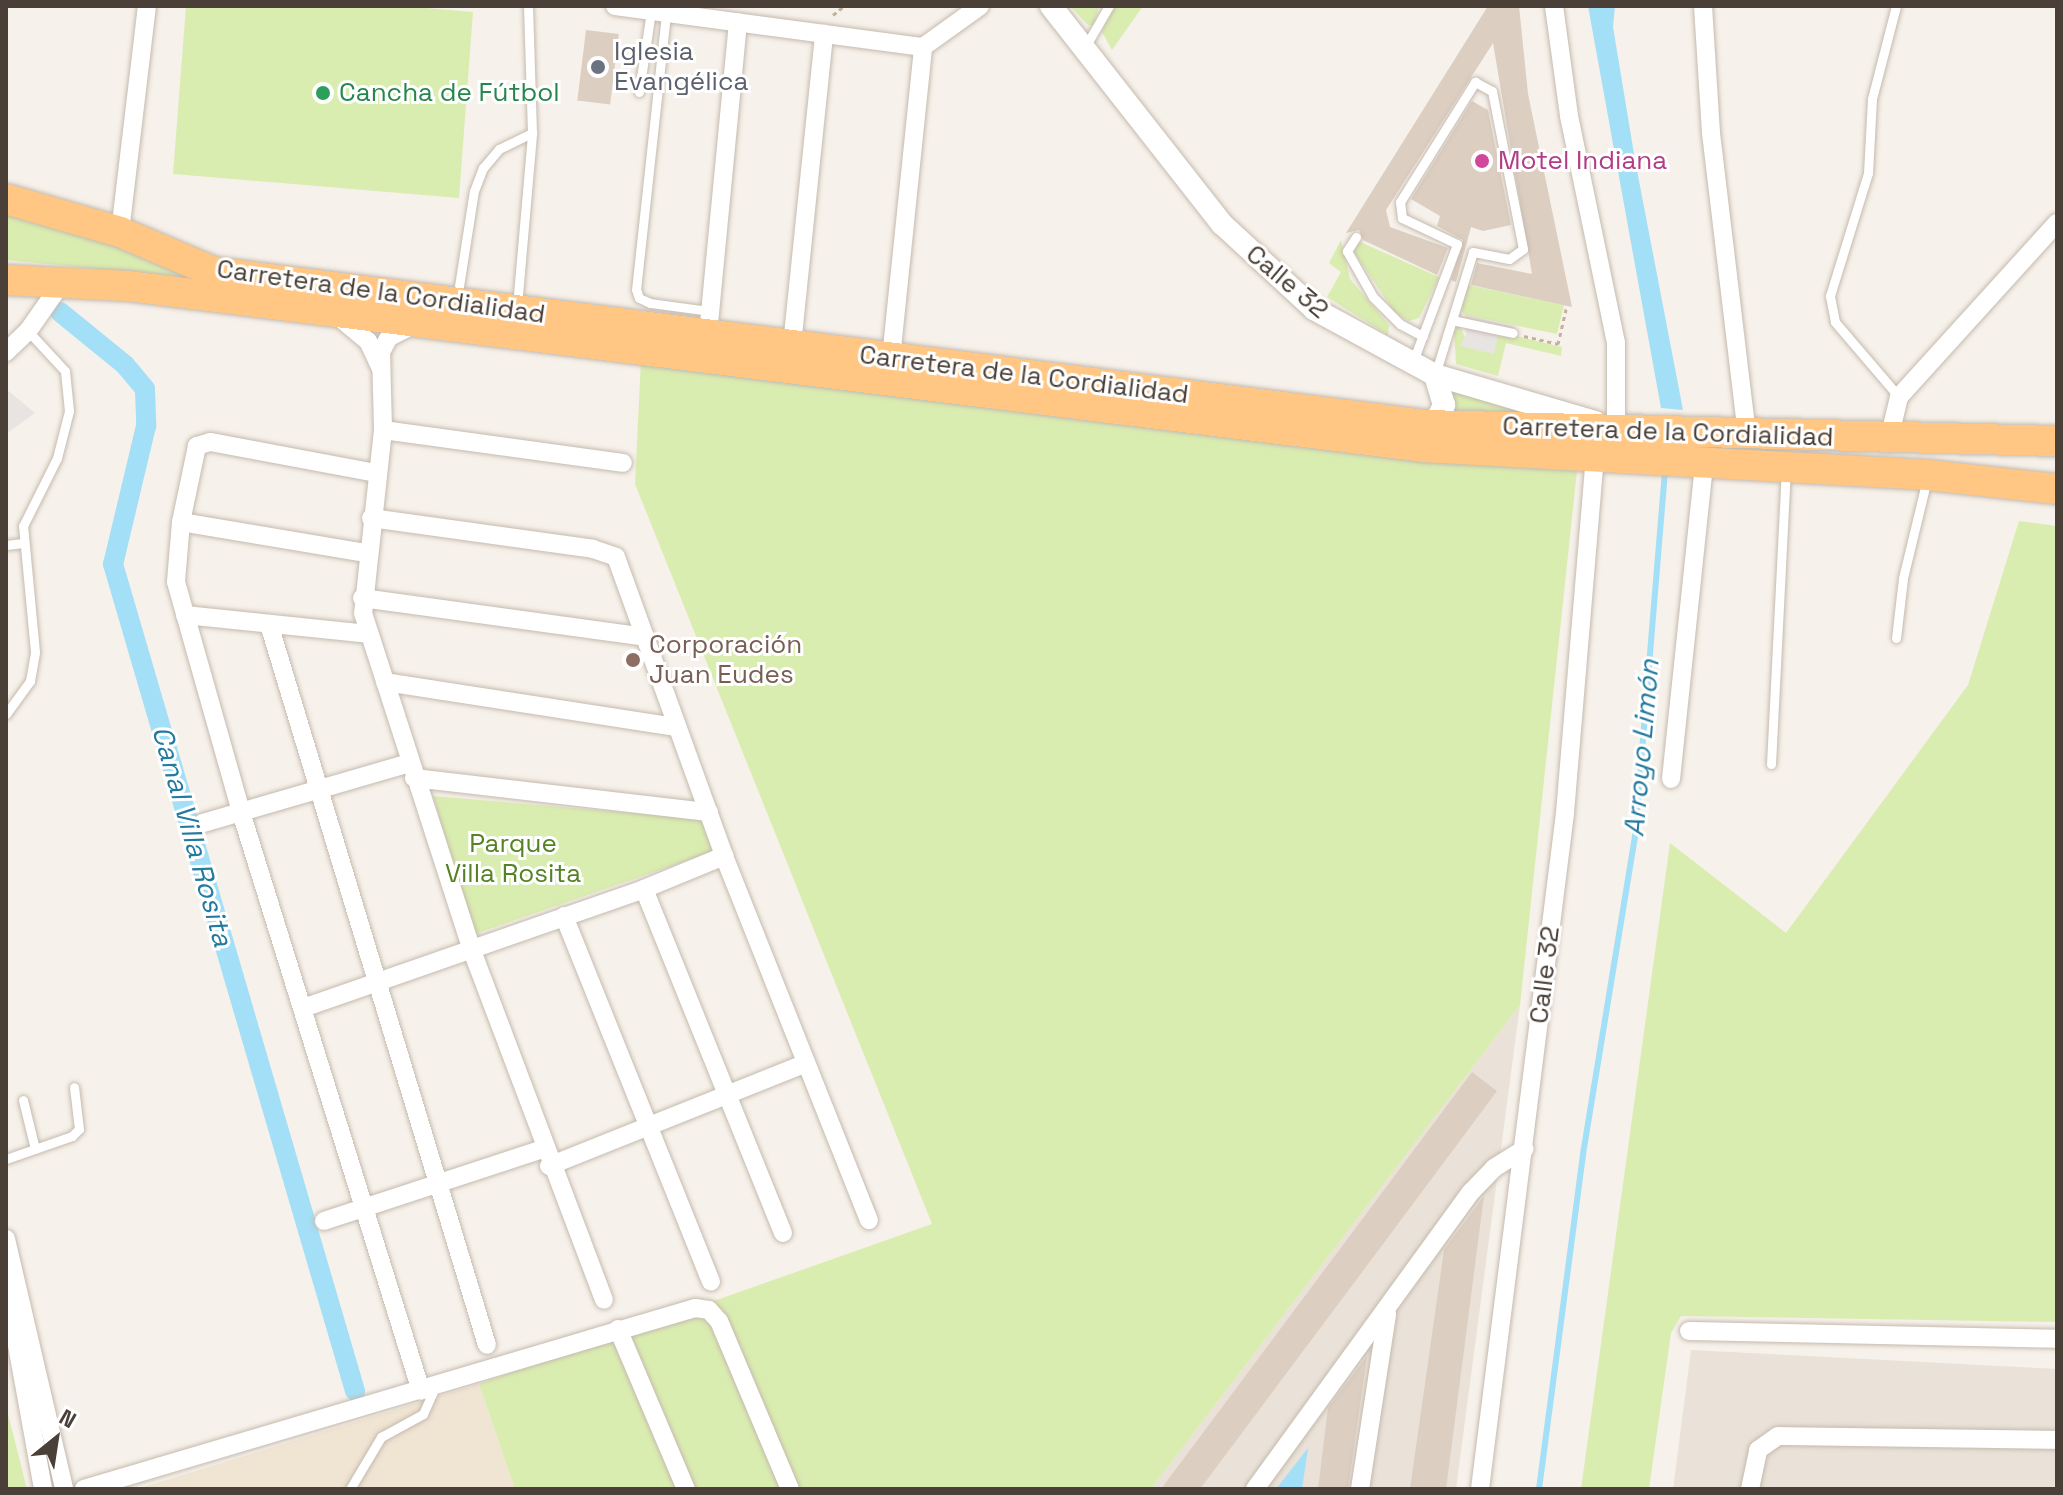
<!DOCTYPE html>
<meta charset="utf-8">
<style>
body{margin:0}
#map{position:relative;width:2063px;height:1495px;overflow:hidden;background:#f6f1ea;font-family:"Space Grotesk",sans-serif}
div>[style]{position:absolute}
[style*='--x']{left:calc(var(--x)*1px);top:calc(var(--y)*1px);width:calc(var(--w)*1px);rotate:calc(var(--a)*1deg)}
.residential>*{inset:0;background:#eae2d8}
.education>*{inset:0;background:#f0e4d3}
.green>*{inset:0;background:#daedb0}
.parking>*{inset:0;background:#e7e4e2}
.water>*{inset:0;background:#a3dff6}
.stream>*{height:6px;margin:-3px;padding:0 3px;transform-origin:3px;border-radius:3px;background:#a3dff6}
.canal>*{height:20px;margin:-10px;padding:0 10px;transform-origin:10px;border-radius:10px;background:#a3dff6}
.building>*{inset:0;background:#dccec1;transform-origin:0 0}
.path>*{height:3px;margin-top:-1.5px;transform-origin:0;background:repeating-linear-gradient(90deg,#c5b19b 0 4px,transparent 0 8px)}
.roads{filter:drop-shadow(0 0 2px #c5baae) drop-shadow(0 0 2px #c5baae)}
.service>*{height:9px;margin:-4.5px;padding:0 4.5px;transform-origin:4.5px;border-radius:4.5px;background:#fff}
.minor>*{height:18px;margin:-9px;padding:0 9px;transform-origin:9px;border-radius:9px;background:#fff}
.tertiary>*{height:22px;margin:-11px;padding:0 11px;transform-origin:11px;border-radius:11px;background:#fff}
.trunk>*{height:30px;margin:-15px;padding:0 15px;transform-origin:15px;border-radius:15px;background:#ffc783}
.dots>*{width:22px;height:22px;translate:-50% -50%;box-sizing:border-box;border:4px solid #fff;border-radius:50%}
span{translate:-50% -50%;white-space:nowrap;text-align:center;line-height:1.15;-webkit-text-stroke:6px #fff;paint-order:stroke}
.worship-label{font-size:26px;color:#5b616d}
.left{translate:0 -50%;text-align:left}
.leisure-label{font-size:26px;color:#27864d}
.hotel-label{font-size:26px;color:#b23c85}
.street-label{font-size:26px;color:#4b4037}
.education-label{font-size:26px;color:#785e54}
.park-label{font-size:26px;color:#558224}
.water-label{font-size:28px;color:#227a9e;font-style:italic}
.frame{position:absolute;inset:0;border:8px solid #4b4037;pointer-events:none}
.north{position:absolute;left:16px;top:1399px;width:80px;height:80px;-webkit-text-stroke:6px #fff;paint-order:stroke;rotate:30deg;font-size:22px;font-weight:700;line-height:32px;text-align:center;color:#4b4037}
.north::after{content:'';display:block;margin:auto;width:28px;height:36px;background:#4b4037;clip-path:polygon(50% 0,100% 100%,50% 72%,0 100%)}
</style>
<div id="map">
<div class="residential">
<div style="clip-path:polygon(1520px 1005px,1456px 1489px,1151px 1489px)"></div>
<div style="clip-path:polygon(1691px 1350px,2057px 1369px,2057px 1489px,1673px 1489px)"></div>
</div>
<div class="education">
<div style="clip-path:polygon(479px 1384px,515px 1489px,137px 1489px)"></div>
</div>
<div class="green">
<div style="clip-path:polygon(186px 6px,403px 6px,473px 12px,459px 198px,173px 174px)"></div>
<div style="clip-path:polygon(1070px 6px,1099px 6px,1094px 25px,1088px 25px)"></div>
<div style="clip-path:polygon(1113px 6px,1143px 6px,1112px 50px,1102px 32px)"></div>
<div style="clip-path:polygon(6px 214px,100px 240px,201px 279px,6px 260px)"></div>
<div style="clip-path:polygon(1341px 240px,1350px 279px,1389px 325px,1388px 335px,1327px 297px,1341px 272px,1329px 263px)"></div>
<div style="clip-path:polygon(1358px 241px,1439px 277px,1419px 318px,1409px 321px,1395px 313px,1354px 252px)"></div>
<div style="clip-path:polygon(1468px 285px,1564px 305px,1557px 334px,1465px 315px,1461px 310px)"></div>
<div style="clip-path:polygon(1459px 325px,1465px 337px,1512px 335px,1562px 347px,1561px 356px,1506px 343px,1498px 376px,1456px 364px,1454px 331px)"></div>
<div style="clip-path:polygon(641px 360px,1577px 471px,1520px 1005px,1151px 1489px,515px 1489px,479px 1384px,932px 1224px,635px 484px)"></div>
<div style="clip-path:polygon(1450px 388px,1595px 423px,1450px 415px,1454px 399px)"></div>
<div style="clip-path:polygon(2019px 521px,2057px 526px,2057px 1322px,1681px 1316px,1671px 1333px,1649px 1489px,1581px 1489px,1670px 843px,1786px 933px,1968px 685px)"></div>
<div style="clip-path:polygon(433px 796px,703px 819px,715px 851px,475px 934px)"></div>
<div style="clip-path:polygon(6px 1406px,27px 1489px,6px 1489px)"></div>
</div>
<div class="parking">
<div style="clip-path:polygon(1465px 315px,1514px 326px,1512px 338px,1498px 335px,1494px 354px,1460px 346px,1466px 334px)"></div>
<div style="clip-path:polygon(6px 389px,35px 413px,6px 434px)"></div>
</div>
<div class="water">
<div style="clip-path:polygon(1588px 6px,1615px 6px,1613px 27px,1635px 160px,1683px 410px,1661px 408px)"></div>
<div style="clip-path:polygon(1308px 1448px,1302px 1489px,1276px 1489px)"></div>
</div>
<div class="stream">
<div style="--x:1539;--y:1489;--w:338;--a:-82.5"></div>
<div style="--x:1583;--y:1154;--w:322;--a:-80.7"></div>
<div style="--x:1635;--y:836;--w:368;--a:-85.3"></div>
</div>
<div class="canal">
<div style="--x:60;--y:312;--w:84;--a:39.2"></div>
<div style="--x:125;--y:365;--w:31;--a:50"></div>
<div style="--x:145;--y:389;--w:37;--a:88"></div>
<div style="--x:146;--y:426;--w:142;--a:103.4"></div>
<div style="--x:113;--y:564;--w:862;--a:73.69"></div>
</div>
<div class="building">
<div style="clip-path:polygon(1488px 6px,1519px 6px,1528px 94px,1572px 307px,1471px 285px,1477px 263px,1532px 274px,1493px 43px,1386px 210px,1390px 227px,1448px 248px,1437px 275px,1363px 240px,1359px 230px,1346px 233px)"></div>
<div style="left:586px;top:30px;width:33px;height:71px;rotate:7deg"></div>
<div style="clip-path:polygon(1472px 101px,1488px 110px,1511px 225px,1483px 231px,1471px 227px,1456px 282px,1451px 280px,1463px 240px,1437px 226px,1440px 216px,1411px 199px)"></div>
<div style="clip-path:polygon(1472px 1072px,1497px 1091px,1392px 1232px,1200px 1489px,1161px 1489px)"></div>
<div style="clip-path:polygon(1484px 1196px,1446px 1489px,1410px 1489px,1444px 1250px)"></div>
<div style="clip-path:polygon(1367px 1356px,1348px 1489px,1318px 1489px,1328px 1408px)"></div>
</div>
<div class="path">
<div style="--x:833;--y:15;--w:14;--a:-39"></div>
<div style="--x:1524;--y:336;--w:35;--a:13"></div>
<div style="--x:1558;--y:344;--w:39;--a:-77"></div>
</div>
<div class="roads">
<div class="service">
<div style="--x:1896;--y:6;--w:96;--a:104.5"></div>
<div style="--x:1872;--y:99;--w:74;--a:93.1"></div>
<div style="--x:1868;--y:173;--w:129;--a:107.2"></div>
<div style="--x:1830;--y:296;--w:26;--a:79"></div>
<div style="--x:1835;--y:322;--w:99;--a:49.5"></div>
<div style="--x:666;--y:14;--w:277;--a:96.2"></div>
<div style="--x:636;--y:289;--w:9;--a:72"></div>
<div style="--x:639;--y:298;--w:12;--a:24"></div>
<div style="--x:650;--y:303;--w:60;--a:7.7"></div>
<div style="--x:1085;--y:47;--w:48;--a:-59.7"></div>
<div style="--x:639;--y:92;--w:82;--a:-81.6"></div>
<div style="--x:1356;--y:237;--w:17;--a:123"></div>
<div style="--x:1347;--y:251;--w:53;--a:60.5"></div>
<div style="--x:1373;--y:297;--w:38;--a:45"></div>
<div style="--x:1400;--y:324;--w:26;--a:28"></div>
<div style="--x:457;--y:299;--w:109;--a:-81.1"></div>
<div style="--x:474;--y:191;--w:25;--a:-69"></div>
<div style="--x:483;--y:168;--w:25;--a:-50"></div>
<div style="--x:499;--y:149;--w:37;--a:-26"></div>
<div style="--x:517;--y:306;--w:174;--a:-85"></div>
<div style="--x:532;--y:133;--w:127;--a:-91.8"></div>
<div style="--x:1452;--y:320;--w:62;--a:12"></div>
<div style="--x:1412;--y:364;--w:128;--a:-69.4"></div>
<div style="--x:1457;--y:244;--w:61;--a:-154.7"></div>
<div style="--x:1402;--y:218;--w:16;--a:-97"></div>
<div style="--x:1400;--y:202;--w:142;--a:-58"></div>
<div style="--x:1475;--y:82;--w:19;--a:28"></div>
<div style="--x:1492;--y:91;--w:161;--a:78.9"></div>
<div style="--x:1523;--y:249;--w:17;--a:144"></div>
<div style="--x:1509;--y:259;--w:37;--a:-169"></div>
<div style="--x:1473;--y:252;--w:129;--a:107.2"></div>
<div style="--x:6;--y:545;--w:17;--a:-7"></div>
<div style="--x:1896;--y:638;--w:60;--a:-83.3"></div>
<div style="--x:1903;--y:578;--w:102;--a:-76.4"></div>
<div style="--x:6;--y:714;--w:41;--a:-54"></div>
<div style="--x:30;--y:681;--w:29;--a:-80"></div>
<div style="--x:35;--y:652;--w:127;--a:-95.4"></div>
<div style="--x:23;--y:526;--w:76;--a:-63.4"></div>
<div style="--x:57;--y:458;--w:49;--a:-75.7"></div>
<div style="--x:69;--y:411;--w:40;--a:-95.7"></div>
<div style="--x:65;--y:371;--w:54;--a:-132.8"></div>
<div style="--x:1771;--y:764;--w:292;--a:-87.1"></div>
<div style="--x:23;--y:1100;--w:50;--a:76.2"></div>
<div style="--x:6;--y:1159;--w:70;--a:-19.2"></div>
<div style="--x:72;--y:1136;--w:10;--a:-45"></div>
<div style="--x:79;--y:1129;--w:42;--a:-96.8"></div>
<div style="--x:350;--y:1489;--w:61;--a:-59.2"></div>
<div style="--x:381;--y:1437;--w:48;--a:-28.7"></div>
<div style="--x:423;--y:1414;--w:30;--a:-66"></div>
</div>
<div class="minor">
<div style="--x:615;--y:6;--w:311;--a:7.6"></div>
<div style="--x:923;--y:47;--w:70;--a:-35.7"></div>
<div style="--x:1554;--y:6;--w:111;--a:82.2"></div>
<div style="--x:1569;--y:116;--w:232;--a:78.3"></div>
<div style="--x:1616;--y:343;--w:85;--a:90"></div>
<div style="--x:1703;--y:6;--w:127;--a:86.4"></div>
<div style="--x:1711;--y:133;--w:302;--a:83.2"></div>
<div style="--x:120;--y:232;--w:228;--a:-83.2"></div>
<div style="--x:339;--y:317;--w:38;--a:40"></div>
<div style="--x:368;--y:341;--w:29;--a:65"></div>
<div style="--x:415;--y:324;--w:29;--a:153"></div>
<div style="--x:389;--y:337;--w:17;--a:118"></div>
<div style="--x:381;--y:352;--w:78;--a:88.5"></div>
<div style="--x:383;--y:430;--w:184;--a:96.2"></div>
<div style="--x:363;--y:613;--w:352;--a:72.1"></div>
<div style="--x:471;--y:948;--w:376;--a:69.3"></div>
<div style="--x:708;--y:334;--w:313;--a:-84.5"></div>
<div style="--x:792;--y:345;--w:313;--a:-84.1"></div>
<div style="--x:6;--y:352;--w:30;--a:-44"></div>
<div style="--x:28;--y:331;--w:61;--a:-55"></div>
<div style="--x:891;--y:358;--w:313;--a:-84.1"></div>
<div style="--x:383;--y:430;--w:242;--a:7.8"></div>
<div style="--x:1889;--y:439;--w:43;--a:-76.6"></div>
<div style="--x:1899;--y:397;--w:235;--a:-47.8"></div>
<div style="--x:376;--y:473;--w:169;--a:-169.4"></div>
<div style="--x:210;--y:442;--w:14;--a:163"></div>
<div style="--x:197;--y:446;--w:78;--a:101.9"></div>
<div style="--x:181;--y:522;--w:60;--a:94.8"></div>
<div style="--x:176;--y:582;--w:239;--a:74.2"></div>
<div style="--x:241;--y:812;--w:606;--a:72.73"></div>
<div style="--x:371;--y:518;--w:224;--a:7.9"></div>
<div style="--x:593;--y:549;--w:24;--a:19"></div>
<div style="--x:616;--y:557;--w:318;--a:70.1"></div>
<div style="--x:724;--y:856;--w:392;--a:68.3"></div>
<div style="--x:181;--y:522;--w:188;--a:9.5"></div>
<div style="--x:362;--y:598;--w:286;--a:7.8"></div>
<div style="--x:185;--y:615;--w:184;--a:5.9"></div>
<div style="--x:269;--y:624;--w:753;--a:73.18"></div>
<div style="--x:385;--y:682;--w:294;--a:8.8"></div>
<div style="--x:414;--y:778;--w:297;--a:6.6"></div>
<div style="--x:1671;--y:779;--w:316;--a:-84"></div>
<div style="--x:203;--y:823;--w:216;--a:-16.2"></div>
<div style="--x:644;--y:889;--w:371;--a:68"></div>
<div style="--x:564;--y:916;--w:394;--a:68.1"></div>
<div style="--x:303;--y:1008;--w:361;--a:-19.2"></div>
<div style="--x:644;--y:889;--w:87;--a:-22.4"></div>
<div style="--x:549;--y:1166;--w:277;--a:-21.8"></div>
<div style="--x:324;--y:1221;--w:231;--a:-18.2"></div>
<div style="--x:6;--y:1239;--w:257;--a:76.9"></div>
<div style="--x:6;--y:1285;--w:207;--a:79.7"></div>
<div style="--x:618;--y:1329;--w:174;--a:67"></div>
<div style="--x:1689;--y:1331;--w:368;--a:1.2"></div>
<div style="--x:84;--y:1489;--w:637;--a:-16.5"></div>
<div style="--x:695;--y:1308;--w:14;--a:8"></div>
<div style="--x:709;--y:1310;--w:15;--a:48"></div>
<div style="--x:719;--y:1321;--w:182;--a:67.1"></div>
<div style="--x:1255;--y:1489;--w:367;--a:-54"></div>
<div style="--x:1471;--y:1192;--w:33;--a:-46"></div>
<div style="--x:1494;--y:1168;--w:36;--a:-32"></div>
<div style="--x:1360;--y:1489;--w:177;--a:-81.2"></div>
<div style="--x:1480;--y:1489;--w:681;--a:-82.83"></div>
<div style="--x:1565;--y:813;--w:355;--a:-85.2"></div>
<div style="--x:1750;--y:1489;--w:40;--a:-78"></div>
<div style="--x:1758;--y:1450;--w:24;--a:-35"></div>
<div style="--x:1778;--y:1436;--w:279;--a:0.8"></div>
</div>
<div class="tertiary">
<div style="--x:1051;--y:6;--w:277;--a:51.9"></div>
<div style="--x:1222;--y:224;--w:125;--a:42.7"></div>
<div style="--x:1314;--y:309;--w:138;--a:28.6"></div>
<div style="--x:1435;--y:375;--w:167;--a:16.4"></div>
<div style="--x:1425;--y:425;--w:13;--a:-27"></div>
<div style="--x:1437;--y:419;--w:16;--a:-63"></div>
<div style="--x:1444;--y:405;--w:31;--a:-107"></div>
</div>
<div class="trunk">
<div style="--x:6;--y:199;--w:119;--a:16.1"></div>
<div style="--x:120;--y:232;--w:102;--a:23.1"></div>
<div style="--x:214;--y:272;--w:1221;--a:7.2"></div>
<div style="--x:1425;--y:425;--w:632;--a:1.45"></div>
<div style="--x:6;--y:280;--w:122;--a:2.8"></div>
<div style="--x:128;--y:286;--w:1306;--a:7.08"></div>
<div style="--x:1424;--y:447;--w:505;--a:3.18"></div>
<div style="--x:1928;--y:475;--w:130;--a:6.2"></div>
</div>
</div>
<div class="dots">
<div style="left:598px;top:67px;background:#6b7280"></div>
<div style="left:323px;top:93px;background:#2e9e5b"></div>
<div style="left:1482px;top:161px;background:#d1479c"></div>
<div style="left:633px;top:660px;background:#8d6e63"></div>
</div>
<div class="worship-label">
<span class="left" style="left:614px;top:67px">Iglesia<br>Evangélica</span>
</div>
<div class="leisure-label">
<span class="left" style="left:339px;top:93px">Cancha de Fútbol</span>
</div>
<div class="hotel-label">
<span class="left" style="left:1498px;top:161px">Motel Indiana</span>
</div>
<div class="street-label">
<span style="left:1287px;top:282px;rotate:40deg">Calle 32</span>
<span style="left:381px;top:292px;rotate:8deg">Carretera de la Cordialidad</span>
<span style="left:1024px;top:375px;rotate:7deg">Carretera de la Cordialidad</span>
<span style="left:1668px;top:432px;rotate:2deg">Carretera de la Cordialidad</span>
<span style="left:1545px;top:975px;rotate:-83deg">Calle 32</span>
</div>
<div class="education-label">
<span class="left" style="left:649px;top:660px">Corporación<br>Juan Eudes</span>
</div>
<div class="park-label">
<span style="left:513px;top:859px">Parque<br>Villa Rosita</span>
</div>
<div class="water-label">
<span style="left:1641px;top:748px;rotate:-85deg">Arroyo Limón</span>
<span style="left:193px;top:836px;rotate:74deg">Canal Villa Rosita</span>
</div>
<div class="frame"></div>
<div class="north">N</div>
</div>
